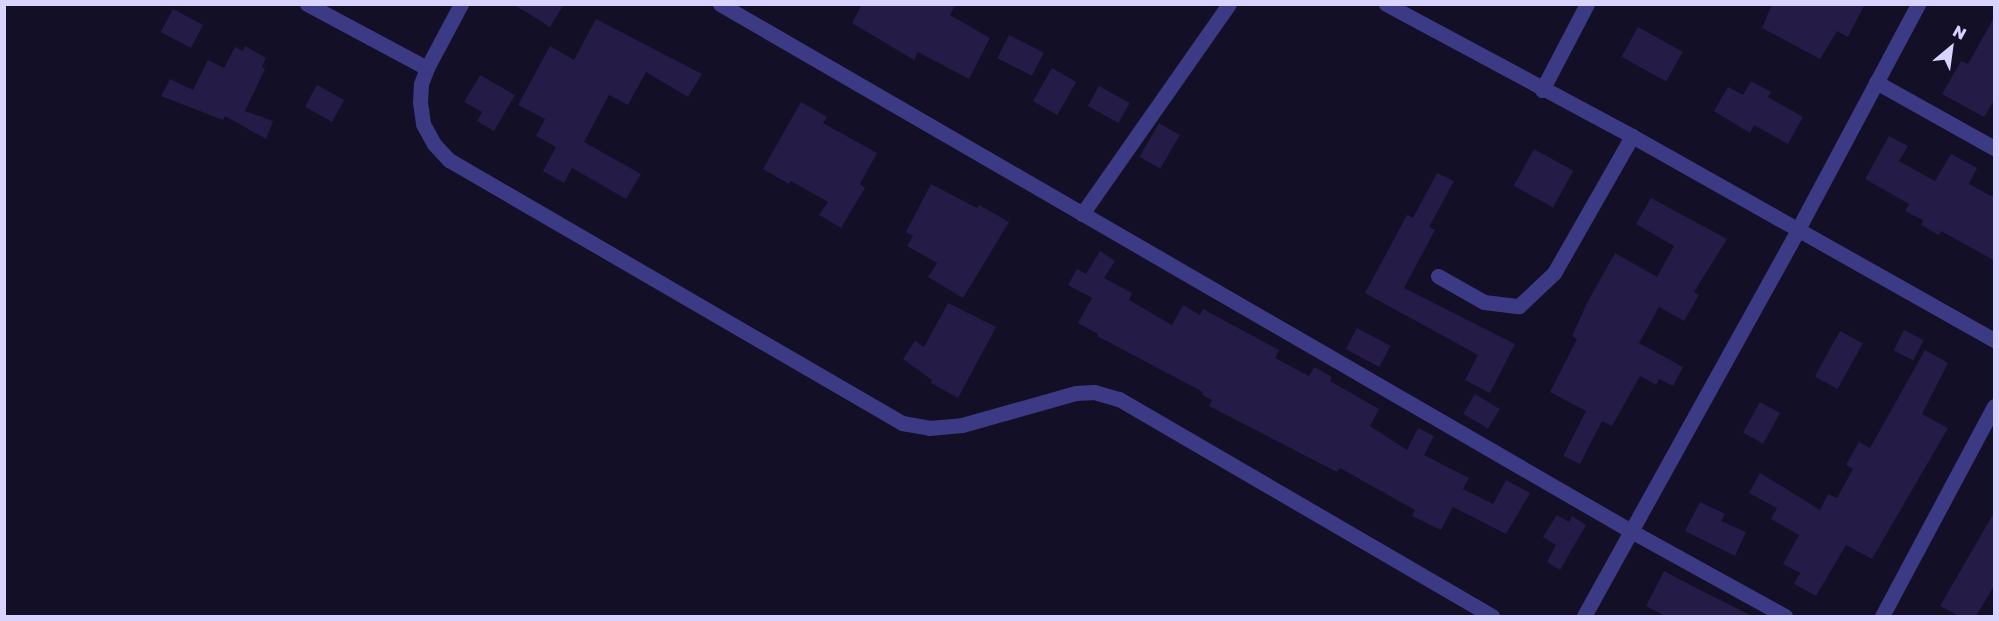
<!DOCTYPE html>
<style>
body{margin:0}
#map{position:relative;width:1999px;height:621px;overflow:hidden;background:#130f26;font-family:"Golos Text",sans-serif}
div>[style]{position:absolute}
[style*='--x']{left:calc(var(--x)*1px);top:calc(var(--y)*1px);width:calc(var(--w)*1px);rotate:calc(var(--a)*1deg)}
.building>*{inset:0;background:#241b47;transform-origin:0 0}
.minor>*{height:15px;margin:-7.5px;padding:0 7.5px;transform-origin:7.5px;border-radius:7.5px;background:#3d3a85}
span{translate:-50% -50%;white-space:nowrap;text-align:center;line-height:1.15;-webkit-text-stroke:4.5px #130f26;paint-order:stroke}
.frame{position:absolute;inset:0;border:6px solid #d9d4ff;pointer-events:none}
.north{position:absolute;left:1921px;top:18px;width:60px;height:60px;-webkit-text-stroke:4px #130f26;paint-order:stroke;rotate:29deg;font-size:16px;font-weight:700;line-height:24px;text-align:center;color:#d9d4ff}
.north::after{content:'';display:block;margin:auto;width:21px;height:27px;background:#d9d4ff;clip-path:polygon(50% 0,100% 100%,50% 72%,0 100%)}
</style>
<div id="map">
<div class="building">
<div style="clip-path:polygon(513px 4px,564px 4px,550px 27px)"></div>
<div style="clip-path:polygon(862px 4px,956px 4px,950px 15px,990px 38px,969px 79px,918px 52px,914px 60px,852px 23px)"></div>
<div style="clip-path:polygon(1772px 4px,1865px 4px,1848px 37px,1837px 31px,1820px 59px,1762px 28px)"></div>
<div style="left:173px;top:9px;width:34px;height:26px;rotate:28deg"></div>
<div style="clip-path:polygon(1995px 16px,1995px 99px,1984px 117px,1942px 94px,1961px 61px,1968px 64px)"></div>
<div style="clip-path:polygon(596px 19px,702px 74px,688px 97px,646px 72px,628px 105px,609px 95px,584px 142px,641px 174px,626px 199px,572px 168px,564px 183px,543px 171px,556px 147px,536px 136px,545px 119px,518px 105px,550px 46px,574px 60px)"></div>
<div style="left:1638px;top:27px;width:51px;height:34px;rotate:29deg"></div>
<div style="left:1009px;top:35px;width:39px;height:26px;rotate:27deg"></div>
<div style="clip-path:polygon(245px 46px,266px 58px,262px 67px,265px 69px,245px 111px,273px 121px,266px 139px,225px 116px,223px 120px,161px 96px,170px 79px,193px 90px,208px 60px,224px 68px,235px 47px,243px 51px)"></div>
<div style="left:1052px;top:68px;width:28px;height:38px;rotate:30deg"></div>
<div style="clip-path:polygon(480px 75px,515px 95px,494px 131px,477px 121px,482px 112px,464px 102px)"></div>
<div style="clip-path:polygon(1751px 81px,1771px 92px,1768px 97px,1803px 117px,1788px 144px,1754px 125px,1750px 133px,1714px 111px,1728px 87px,1743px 95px)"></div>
<div style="left:317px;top:85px;width:31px;height:25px;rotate:29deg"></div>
<div style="left:1099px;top:86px;width:35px;height:23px;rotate:29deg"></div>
<div style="clip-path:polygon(801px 102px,827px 117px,823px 123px,877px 153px,860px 184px,865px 188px,841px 228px,819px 215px,828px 202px,791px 181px,789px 184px,763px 169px)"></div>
<div style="left:1159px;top:123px;width:24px;height:39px;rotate:30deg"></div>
<div style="clip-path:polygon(1889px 136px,1908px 146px,1899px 161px,1935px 181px,1951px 154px,1977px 168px,1969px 184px,1995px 198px,1995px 261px,1941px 231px,1939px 235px,1921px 225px,1923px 220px,1905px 211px,1909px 204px,1865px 179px)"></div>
<div style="left:1534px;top:149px;width:45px;height:42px;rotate:29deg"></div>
<div style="clip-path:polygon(1437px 173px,1454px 181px,1429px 227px,1435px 230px,1404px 288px,1515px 344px,1490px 393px,1465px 380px,1478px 355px,1365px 293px,1407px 215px,1413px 218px)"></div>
<div style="clip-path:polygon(931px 184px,977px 208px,979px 205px,1009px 222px,963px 298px,928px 277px,937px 263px,907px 246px,913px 236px,906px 232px)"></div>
<div style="clip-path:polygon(1651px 198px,1727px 239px,1694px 292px,1699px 295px,1684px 321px,1659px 307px,1639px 343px,1683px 367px,1673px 386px,1659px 379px,1656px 385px,1640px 376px,1612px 426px,1602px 421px,1580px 464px,1563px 456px,1586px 411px,1550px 392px,1577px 339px,1572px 336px,1587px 303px,1615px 253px,1657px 277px,1674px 246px,1636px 224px)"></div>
<div style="clip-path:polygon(1100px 251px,1115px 261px,1104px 278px,1132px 293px,1129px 300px,1172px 325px,1183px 305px,1200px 315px,1203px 309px,1279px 350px,1275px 358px,1309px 376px,1314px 367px,1332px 377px,1330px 381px,1379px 409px,1370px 426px,1407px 450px,1418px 428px,1434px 436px,1424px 455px,1469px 478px,1463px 489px,1493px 504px,1506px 480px,1530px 493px,1506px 534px,1453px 507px,1441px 530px,1412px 516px,1415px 510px,1340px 468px,1337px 472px,1209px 406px,1212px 400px,1202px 395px,1203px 392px,1097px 336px,1098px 334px,1078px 323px,1092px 298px,1068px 285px,1077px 269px,1086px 274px)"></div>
<div style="clip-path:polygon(948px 303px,996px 327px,958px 398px,931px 383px,932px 380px,903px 359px,915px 341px,924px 347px)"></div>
<div style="left:1357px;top:328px;width:38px;height:24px;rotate:28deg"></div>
<div style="left:1904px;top:330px;width:22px;height:23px;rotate:27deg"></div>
<div style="left:1840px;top:331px;width:26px;height:52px;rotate:29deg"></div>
<div style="clip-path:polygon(1925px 350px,1948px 363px,1922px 414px,1948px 428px,1872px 559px,1846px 545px,1816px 596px,1794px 584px,1800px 573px,1783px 564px,1799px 535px,1771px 519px,1777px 508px,1749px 493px,1760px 473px,1820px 510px,1828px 494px,1837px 498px,1853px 469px,1846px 465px,1859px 442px,1870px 448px)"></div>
<div style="left:1475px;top:394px;width:29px;height:23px;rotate:31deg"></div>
<div style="left:1760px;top:402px;width:23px;height:35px;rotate:29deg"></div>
<div style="clip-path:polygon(1700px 502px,1725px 514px,1721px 521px,1746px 532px,1735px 556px,1685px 531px)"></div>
<div style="clip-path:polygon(1995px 511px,1995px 584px,1976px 616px,1959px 616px,1940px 606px)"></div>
<div style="clip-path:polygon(1557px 515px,1569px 522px,1572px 516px,1586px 525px,1560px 570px,1547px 562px,1556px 545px,1543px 537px)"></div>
<div style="clip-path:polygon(1664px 571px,1702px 591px,1752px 616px,1665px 616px,1646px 606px)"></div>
</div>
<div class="minor">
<div style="--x:307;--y:4;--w:136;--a:28.1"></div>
<div style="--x:461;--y:4;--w:72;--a:118"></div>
<div style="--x:427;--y:68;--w:17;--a:111"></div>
<div style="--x:421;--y:84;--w:18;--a:93"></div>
<div style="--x:420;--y:102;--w:22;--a:82"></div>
<div style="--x:423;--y:124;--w:23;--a:61"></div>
<div style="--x:434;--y:144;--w:22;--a:47"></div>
<div style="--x:449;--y:160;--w:524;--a:30.14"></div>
<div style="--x:902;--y:423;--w:27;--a:10"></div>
<div style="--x:929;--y:428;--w:33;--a:-5"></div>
<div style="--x:962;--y:425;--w:118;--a:-15.7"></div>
<div style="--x:1076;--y:393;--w:18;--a:-3"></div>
<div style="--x:1094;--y:392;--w:26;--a:16"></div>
<div style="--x:1119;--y:399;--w:432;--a:30.2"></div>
<div style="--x:720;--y:4;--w:1052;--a:30.05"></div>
<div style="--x:1631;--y:531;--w:176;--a:28.9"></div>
<div style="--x:1386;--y:4;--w:279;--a:28.2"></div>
<div style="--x:1632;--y:136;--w:416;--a:29.4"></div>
<div style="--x:1876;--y:82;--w:135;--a:29.2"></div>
<div style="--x:1542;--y:90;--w:97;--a:-62.4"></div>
<div style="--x:1082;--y:214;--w:256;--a:-55"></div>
<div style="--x:1438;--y:276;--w:53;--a:29.5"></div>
<div style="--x:1484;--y:302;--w:35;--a:7"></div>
<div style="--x:1519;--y:306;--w:48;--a:-43.3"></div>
<div style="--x:1554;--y:273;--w:158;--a:-60.3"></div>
<div style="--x:1584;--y:616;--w:440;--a:-61"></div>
<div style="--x:1797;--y:231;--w:257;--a:-61.9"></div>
<div style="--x:1882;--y:616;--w:238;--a:-61.9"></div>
</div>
<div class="frame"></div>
<div class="north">N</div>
</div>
